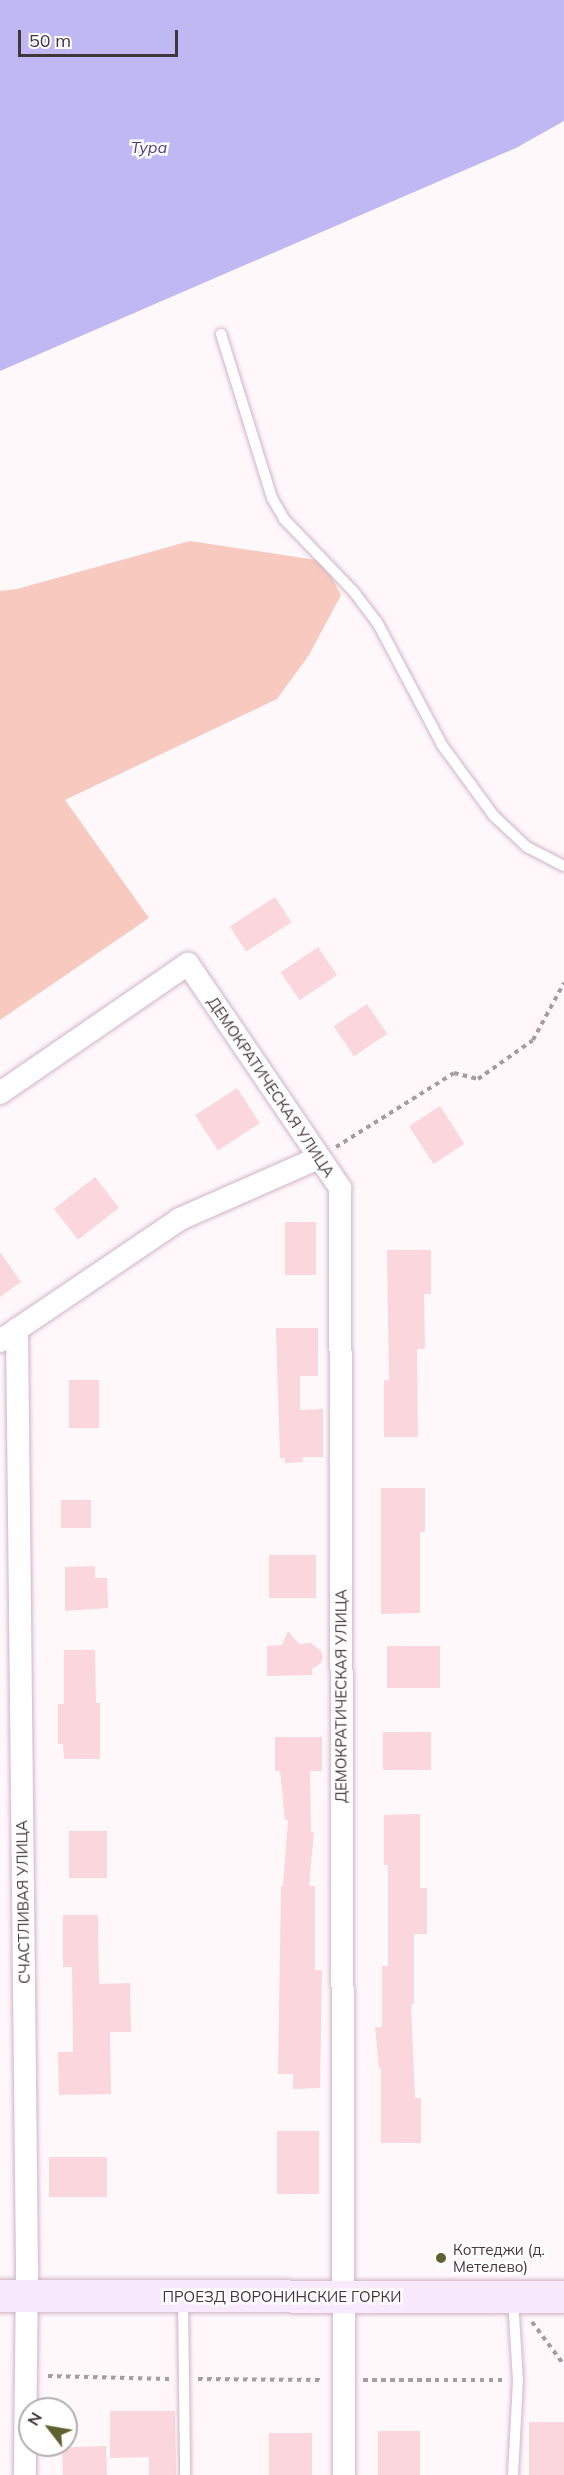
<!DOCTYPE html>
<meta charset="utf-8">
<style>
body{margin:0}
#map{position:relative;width:564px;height:2475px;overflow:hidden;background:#fef8fb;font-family:Mulish,sans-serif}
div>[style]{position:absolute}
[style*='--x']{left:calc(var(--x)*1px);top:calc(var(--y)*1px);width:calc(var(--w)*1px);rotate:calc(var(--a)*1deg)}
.green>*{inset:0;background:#f8cabf}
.water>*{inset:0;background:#c0b8f2}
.building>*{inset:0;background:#fbd6dc;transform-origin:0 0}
.path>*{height:4px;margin-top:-2px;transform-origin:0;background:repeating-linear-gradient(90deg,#a59ca1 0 4.5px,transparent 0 9px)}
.roads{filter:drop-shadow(0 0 2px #d1b3c5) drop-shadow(0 0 2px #d1b3c5)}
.lane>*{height:10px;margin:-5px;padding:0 5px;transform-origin:5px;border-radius:5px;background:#fff}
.street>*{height:22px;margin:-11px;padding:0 11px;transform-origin:11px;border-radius:11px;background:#fff}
.secondary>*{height:32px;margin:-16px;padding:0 16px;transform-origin:16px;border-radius:16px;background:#f9e9ff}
.dots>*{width:16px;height:16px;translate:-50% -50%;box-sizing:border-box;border:3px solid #fff;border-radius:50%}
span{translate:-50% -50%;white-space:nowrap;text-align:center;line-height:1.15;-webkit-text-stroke:5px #fff;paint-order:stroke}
.street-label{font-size:15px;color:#42363d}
.poi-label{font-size:15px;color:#42363d}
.left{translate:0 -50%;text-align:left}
.water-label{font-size:16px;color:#4c3e82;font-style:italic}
.north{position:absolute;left:18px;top:2397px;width:60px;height:60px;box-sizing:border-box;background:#fff;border:2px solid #b3afb1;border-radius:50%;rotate:301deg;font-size:16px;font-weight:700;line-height:24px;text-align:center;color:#42363d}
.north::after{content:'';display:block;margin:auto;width:21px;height:27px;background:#5f612e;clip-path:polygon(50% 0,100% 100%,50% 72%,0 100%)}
.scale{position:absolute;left:18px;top:30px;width:160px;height:27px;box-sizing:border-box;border:3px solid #42363d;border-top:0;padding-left:8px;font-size:18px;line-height:21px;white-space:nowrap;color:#42363d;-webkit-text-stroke:4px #fff;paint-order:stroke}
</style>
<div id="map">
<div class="green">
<div style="clip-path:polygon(190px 541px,323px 561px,341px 595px,309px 655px,277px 699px,65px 800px,149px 918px,0 1020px,0 591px,17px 589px)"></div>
</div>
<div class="water">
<div style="clip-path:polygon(0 0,564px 0,564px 121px,516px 148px,0 371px)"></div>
</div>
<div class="building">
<div style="left:275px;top:897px;width:30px;height:54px;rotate:57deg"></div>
<div style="left:318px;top:947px;width:34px;height:45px;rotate:56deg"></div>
<div style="left:367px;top:1004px;width:36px;height:40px;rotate:56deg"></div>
<div style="left:237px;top:1088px;width:42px;height:50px;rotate:57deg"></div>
<div style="left:440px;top:1106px;width:45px;height:37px;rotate:57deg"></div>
<div style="left:95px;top:1177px;width:39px;height:52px;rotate:52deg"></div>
<div style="left:285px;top:1222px;width:31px;height:53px"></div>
<div style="clip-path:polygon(387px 1250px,431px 1250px,431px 1294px,424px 1294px,425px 1349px,417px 1349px,418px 1437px,384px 1437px,384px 1380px,389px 1380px)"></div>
<div style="clip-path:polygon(0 1252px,21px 1282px,0 1297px)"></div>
<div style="clip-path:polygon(276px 1328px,318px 1328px,318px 1376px,300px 1376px,300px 1410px,323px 1409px,323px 1457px,303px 1457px,303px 1462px,285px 1463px,285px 1458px,280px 1458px)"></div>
<div style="left:69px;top:1380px;width:30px;height:48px"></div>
<div style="clip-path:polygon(381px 1488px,425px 1488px,425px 1532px,420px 1532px,420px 1613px,381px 1614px)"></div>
<div style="left:61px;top:1500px;width:30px;height:28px"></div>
<div style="left:316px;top:1555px;width:43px;height:47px;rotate:90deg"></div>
<div style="clip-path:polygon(95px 1566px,95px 1578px,107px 1578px,108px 1608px,65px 1611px,65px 1567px)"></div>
<div style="clip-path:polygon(288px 1631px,299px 1644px,311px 1643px,321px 1651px,323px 1657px,321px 1663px,312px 1669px,312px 1675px,267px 1676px,267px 1646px,282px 1645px)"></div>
<div style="left:440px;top:1646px;width:42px;height:53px;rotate:90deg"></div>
<div style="clip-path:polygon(64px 1650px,95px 1650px,96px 1703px,100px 1703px,100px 1759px,64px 1759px,63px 1744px,58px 1744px,58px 1704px,64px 1704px)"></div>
<div style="left:383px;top:1732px;width:48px;height:38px"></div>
<div style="clip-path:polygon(275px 1737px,322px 1737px,322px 1771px,310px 1771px,311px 1832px,314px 1832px,309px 1886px,315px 1886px,315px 1970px,322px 1970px,320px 2088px,293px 2089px,293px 2074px,278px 2074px,281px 1886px,283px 1886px,288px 1820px,285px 1820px,280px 1771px,275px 1771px)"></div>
<div style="clip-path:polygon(420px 1814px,420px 1888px,427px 1888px,427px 1934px,414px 1934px,414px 2004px,411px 2005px,415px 2098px,421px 2098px,421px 2143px,381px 2143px,381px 2068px,379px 2068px,375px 2027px,382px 2027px,382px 1966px,388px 1966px,388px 1865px,384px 1865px,384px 1815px)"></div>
<div style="left:107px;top:1831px;width:47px;height:38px;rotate:90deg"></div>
<div style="clip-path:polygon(63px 1915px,98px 1915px,99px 1984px,130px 1983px,131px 2032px,110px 2032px,111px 2094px,59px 2095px,58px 2052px,73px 2052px,72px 1967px,63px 1967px)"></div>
<div style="left:277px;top:2131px;width:42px;height:63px"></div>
<div style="left:107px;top:2157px;width:40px;height:58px;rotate:90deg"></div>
<div style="clip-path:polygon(110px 2411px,175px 2411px,176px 2475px,149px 2475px,149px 2457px,110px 2458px)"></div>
<div style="left:529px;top:2422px;width:35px;height:53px"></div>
<div style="left:378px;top:2431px;width:42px;height:44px"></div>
<div style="left:269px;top:2433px;width:43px;height:42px"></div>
<div style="left:106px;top:2446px;width:29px;height:44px;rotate:88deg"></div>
</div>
<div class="path">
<div style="--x:336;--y:1147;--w:139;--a:-32.1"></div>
<div style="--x:454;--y:1073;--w:25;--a:14"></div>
<div style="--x:478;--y:1079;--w:67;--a:-35.3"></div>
<div style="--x:533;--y:1040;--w:65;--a:-61.5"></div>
<div style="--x:532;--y:2322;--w:54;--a:53.3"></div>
<div style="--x:48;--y:2376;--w:121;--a:1.4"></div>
<div style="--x:198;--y:2379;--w:124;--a:0.5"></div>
<div style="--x:363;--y:2380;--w:142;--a:0"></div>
</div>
<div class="roads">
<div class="lane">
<div style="--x:221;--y:334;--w:172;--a:72.7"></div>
<div style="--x:272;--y:498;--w:24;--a:60"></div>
<div style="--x:284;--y:519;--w:101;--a:46.2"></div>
<div style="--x:354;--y:592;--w:38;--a:53"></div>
<div style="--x:377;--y:622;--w:139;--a:62.1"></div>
<div style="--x:442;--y:745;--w:88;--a:53.8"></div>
<div style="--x:494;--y:816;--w:45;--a:43.2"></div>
<div style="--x:527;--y:847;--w:42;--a:27.2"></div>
<div style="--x:513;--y:2299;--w:81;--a:86.5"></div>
<div style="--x:518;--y:2380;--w:95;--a:93"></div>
<div style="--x:183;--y:2300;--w:175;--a:89.3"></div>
</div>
<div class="street">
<div style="--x:0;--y:1093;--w:228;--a:-34.5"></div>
<div style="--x:188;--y:964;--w:271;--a:55.8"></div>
<div style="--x:340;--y:1188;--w:1287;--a:89.82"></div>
<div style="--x:17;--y:1329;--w:940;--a:89.39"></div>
<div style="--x:27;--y:2269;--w:206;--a:90.6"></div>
<div style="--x:0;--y:1341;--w:217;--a:-34.1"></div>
<div style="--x:180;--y:1219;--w:151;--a:-23.8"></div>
</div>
<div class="secondary">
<div style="--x:0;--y:2296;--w:564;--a:0.1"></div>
</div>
</div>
<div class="dots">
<div style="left:441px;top:2258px;background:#5f612e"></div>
</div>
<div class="street-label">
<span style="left:271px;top:1087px;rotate:56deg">ДЕМОКРАТИЧЕСКАЯ УЛИЦА</span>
<span style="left:341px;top:1696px;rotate:-90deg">ДЕМОКРАТИЧЕСКАЯ УЛИЦА</span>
<span style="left:23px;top:1902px;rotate:-91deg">СЧАСТЛИВАЯ УЛИЦА</span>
<span style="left:282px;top:2297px">ПРОЕЗД ВОРОНИНСКИЕ ГОРКИ</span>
</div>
<div class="poi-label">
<span class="left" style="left:453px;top:2258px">Коттеджи (д.<br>Метелево)</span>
</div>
<div class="water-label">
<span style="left:149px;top:147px">Тура</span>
</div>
<div class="north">N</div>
<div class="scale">50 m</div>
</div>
